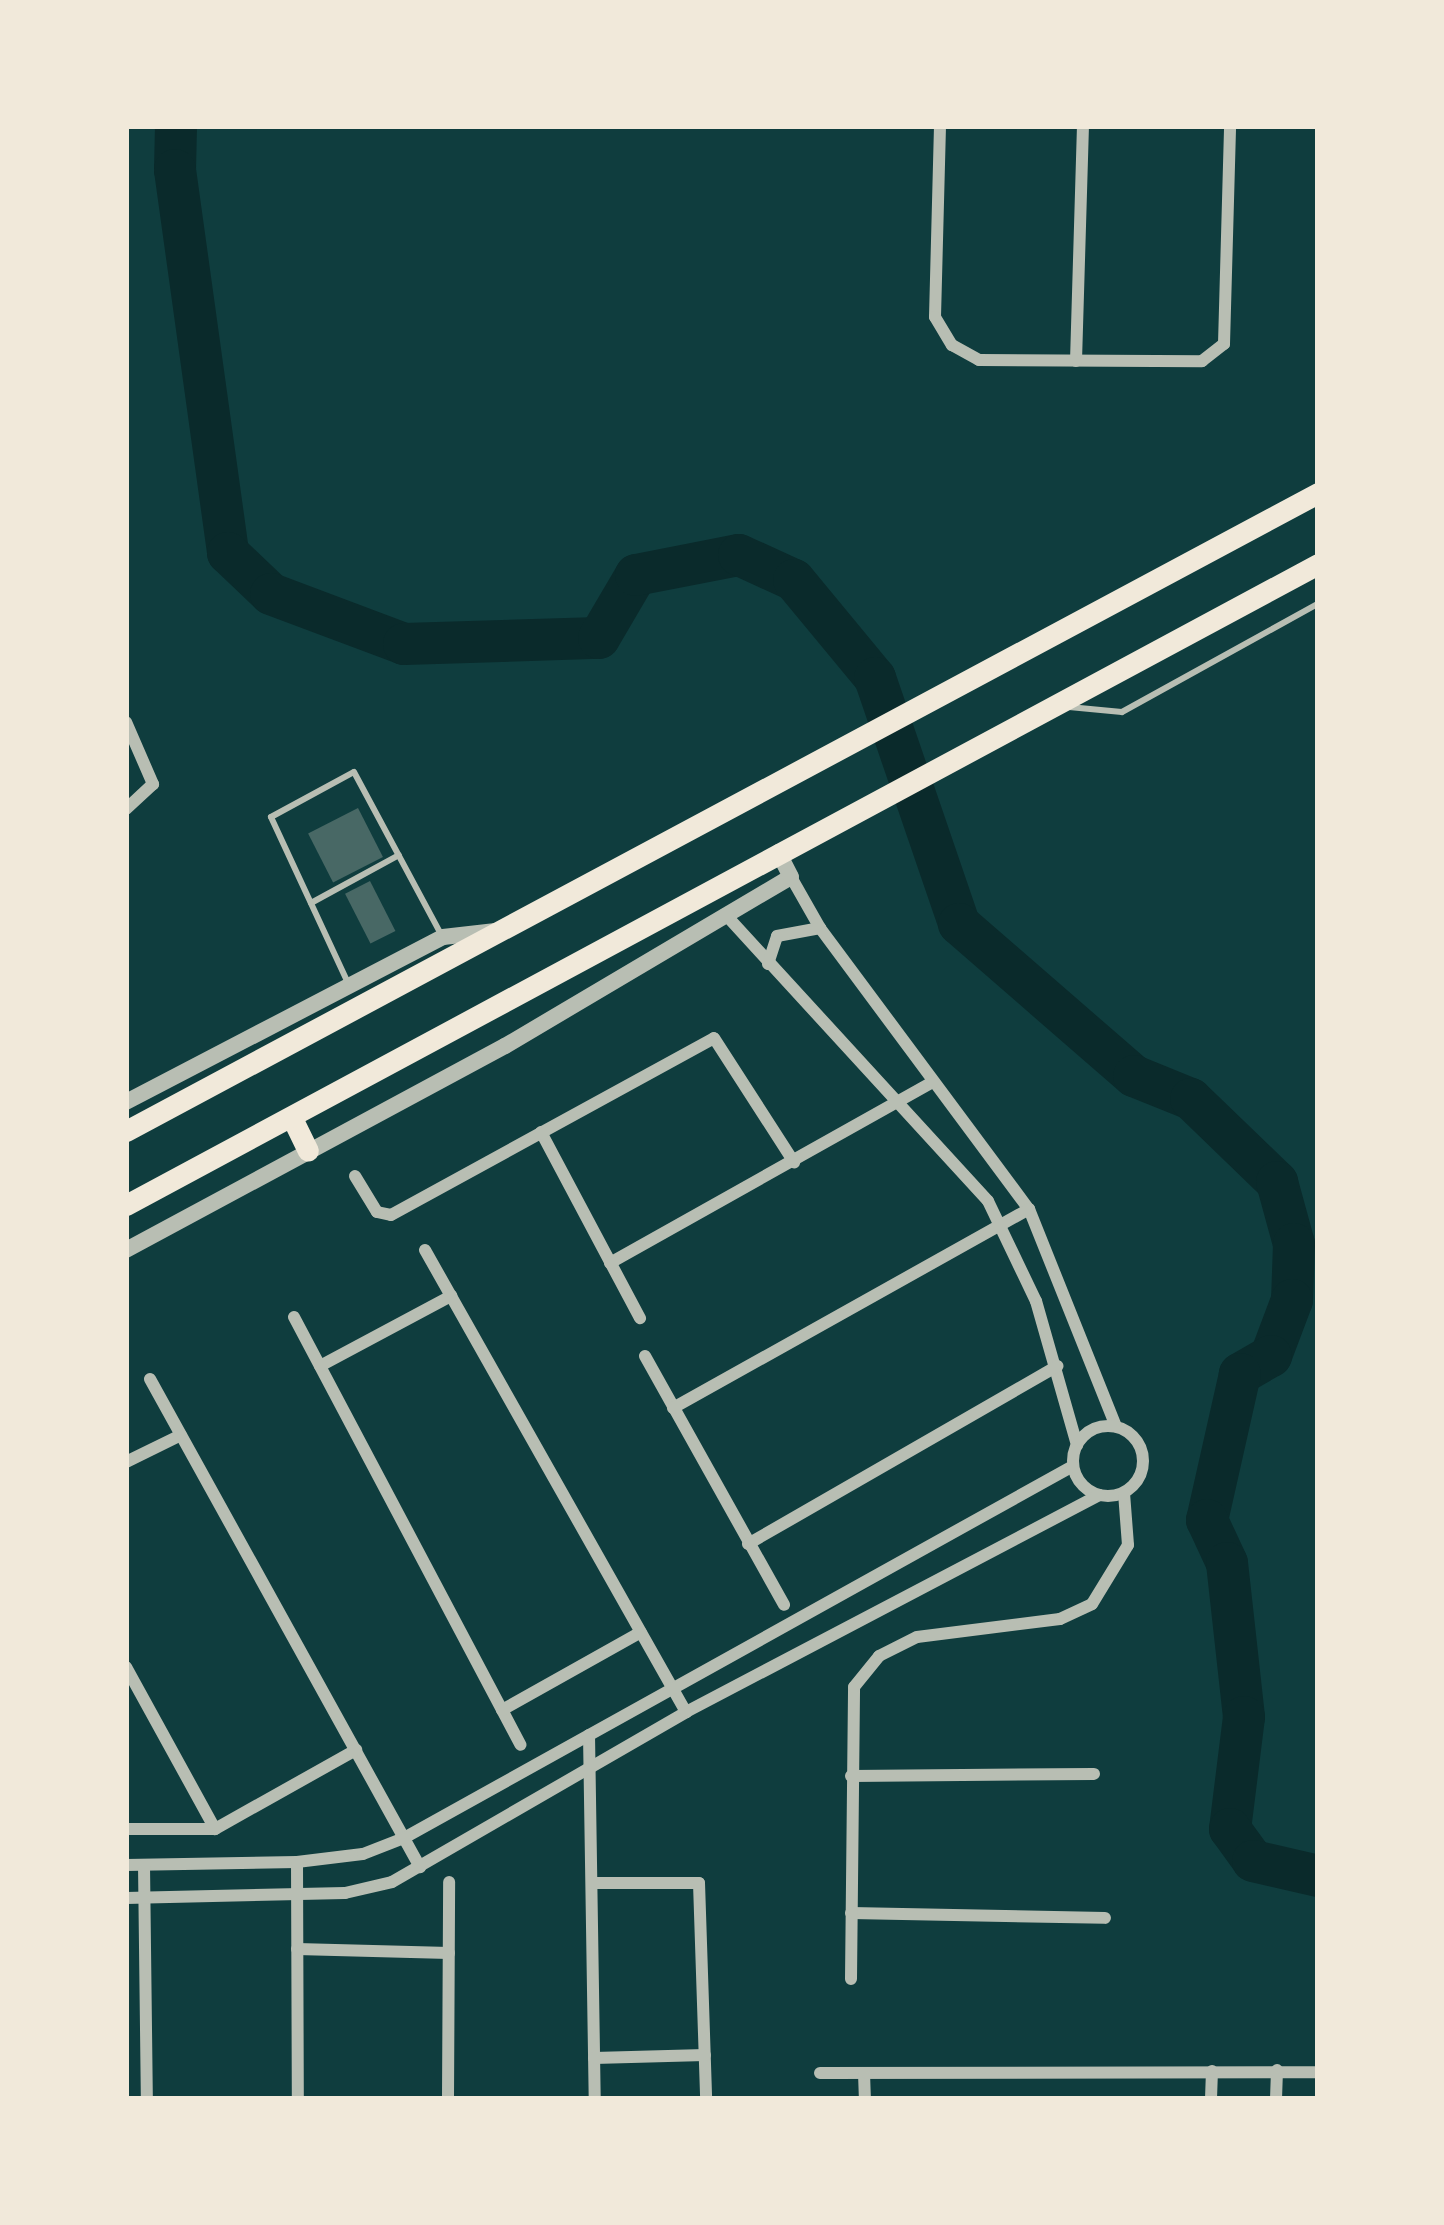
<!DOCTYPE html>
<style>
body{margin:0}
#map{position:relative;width:1444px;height:2225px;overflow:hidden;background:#0f3d3e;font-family:"Sofia Sans Condensed",sans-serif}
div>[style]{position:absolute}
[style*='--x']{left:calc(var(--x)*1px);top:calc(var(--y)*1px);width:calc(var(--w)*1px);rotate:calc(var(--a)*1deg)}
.river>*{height:42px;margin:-21px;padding:0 21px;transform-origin:21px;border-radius:21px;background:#0a2a2b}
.building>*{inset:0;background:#486865;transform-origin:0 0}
.service>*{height:6px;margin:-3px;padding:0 3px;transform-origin:3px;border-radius:3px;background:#b8beb3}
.minor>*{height:12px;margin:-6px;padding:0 6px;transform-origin:6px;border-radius:6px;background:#b8beb3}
.minor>.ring{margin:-6px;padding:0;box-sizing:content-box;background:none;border:12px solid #b8beb3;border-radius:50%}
.tertiary>*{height:16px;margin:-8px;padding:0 8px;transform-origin:8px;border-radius:8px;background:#b8beb3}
.trunk>*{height:21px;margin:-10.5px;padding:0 10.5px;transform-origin:10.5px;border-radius:10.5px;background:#f1e9da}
span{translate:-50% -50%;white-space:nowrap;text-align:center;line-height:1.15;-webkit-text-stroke:12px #f1e9da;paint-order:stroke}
.frame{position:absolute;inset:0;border:129px solid #f1e9da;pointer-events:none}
</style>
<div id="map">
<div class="river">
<div style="--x:176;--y:126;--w:44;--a:91.3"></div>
<div style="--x:175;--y:170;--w:387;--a:82.1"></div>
<div style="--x:228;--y:553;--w:59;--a:43.6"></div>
<div style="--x:271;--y:594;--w:142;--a:20.6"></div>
<div style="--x:404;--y:644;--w:195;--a:-1.8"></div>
<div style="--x:599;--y:638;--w:73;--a:-59.6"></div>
<div style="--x:636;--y:575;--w:105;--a:-11"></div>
<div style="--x:739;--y:555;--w:60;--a:24.4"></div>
<div style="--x:794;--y:580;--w:127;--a:50.4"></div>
<div style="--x:875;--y:678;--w:260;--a:71.1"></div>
<div style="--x:959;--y:924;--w:232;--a:41"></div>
<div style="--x:1134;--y:1076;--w:61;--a:22"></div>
<div style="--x:1191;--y:1099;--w:120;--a:44"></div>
<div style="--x:1277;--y:1182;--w:64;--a:74.7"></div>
<div style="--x:1294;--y:1244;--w:56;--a:92"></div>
<div style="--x:1292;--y:1300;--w:60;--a:110.6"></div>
<div style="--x:1271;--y:1356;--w:36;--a:150"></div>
<div style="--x:1240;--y:1374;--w:150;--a:102.7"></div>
<div style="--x:1207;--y:1520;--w:47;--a:65.1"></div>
<div style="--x:1227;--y:1563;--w:155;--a:83.7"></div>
<div style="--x:1244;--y:1717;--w:113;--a:97.1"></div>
<div style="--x:1230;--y:1829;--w:39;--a:54"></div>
<div style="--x:1253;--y:1861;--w:67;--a:13"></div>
</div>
<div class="building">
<div style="left:358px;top:808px;width:55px;height:56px;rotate:63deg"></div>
<div style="left:370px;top:881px;width:56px;height:28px;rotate:63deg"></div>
</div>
<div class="service">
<div style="--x:1069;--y:707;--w:53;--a:5.4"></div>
<div style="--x:1122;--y:712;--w:224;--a:-28.9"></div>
<div style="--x:311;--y:903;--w:100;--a:-28.6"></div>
<div style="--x:348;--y:983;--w:183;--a:-114.9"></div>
<div style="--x:271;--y:817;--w:94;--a:-28.5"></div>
<div style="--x:354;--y:772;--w:184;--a:61.8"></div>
</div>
<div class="minor">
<div style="--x:940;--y:126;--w:191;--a:91.5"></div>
<div style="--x:935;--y:317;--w:33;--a:59"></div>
<div style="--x:952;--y:345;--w:31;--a:29"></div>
<div style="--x:979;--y:360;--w:223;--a:0.3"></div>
<div style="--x:1202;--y:361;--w:28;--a:-38"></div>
<div style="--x:1224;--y:344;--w:218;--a:-88.4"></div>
<div style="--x:1076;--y:361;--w:235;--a:-88.3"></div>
<div style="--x:126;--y:722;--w:68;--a:66.5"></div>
<div style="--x:153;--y:784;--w:37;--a:137"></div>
<div style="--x:791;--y:877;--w:59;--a:60.4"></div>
<div style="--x:820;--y:928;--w:350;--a:53.4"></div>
<div style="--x:1029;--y:1209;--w:234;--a:68.2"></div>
<div style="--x:725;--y:914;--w:389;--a:47.5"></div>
<div style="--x:988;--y:1201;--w:111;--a:64.4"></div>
<div style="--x:1036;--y:1301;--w:150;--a:74.1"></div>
<div style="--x:768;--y:964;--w:29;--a:-72"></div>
<div style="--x:777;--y:936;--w:44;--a:-10.5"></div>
<div style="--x:541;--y:1132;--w:211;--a:62"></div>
<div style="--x:355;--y:1176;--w:42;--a:58.6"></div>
<div style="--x:377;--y:1212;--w:14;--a:12"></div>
<div style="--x:391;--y:1215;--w:368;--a:-28.7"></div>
<div style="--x:714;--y:1038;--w:148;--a:57.2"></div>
<div style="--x:425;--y:1250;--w:531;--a:60.54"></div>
<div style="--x:610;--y:1263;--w:370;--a:-29.3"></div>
<div style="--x:294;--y:1317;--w:484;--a:62.1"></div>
<div style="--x:645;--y:1356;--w:285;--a:60.8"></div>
<div style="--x:320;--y:1366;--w:149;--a:-28.1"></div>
<div style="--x:150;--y:1379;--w:558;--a:61.05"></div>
<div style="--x:673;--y:1408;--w:408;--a:-29.2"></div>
<div class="ring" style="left:1073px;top:1426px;width:58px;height:58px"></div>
<div style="--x:126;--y:1462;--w:61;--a:-26.1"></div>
<div style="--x:748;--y:1544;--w:357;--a:-29.9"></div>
<div style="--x:126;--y:1667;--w:185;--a:61.2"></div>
<div style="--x:502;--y:1710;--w:159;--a:-29.3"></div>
<div style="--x:589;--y:1735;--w:364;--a:89.1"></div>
<div style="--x:851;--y:1776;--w:243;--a:-0.5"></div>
<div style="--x:126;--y:1829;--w:89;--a:0"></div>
<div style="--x:215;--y:1829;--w:162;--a:-29.3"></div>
<div style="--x:297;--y:1862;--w:237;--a:89.8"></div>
<div style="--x:126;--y:1865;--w:171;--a:-1"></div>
<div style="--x:297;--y:1862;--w:66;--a:-6.9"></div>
<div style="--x:363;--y:1854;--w:44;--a:-21.3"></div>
<div style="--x:404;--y:1838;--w:765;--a:-29.08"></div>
<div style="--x:144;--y:1865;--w:234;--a:89.3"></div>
<div style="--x:592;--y:1883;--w:107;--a:0"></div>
<div style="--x:699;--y:1883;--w:216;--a:88.1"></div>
<div style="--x:126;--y:1898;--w:219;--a:-1.3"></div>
<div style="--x:345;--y:1893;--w:48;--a:-13.2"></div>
<div style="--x:392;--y:1882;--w:340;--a:-30"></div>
<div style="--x:686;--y:1712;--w:467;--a:-27.7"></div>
<div style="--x:851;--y:1913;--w:254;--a:1.1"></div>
<div style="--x:297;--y:1949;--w:152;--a:1.5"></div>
<div style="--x:851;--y:1979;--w:292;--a:-89.4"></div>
<div style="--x:854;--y:1687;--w:40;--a:-51"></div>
<div style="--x:879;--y:1656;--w:42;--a:-26.6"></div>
<div style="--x:917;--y:1637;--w:144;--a:-7.2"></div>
<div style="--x:1060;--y:1619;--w:35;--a:-25"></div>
<div style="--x:1092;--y:1604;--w:69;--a:-58.6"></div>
<div style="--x:1128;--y:1545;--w:52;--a:-94.4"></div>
<div style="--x:594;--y:2058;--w:111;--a:-1.5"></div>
<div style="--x:820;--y:2073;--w:498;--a:-0.1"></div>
<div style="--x:864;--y:2073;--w:26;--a:88"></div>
<div style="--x:448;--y:2099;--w:217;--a:-89.7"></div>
<div style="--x:1211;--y:2099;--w:28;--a:-88"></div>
<div style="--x:1276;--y:2099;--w:29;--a:-88"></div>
</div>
<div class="tertiary">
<div style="--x:126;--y:1102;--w:357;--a:-27.5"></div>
<div style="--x:443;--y:937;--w:53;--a:-6.5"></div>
<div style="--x:126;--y:1250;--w:430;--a:-28.3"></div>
<div style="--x:505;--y:1046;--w:332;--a:-30.6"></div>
<div style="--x:791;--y:877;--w:28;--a:-117"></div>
</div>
<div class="trunk">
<div style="--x:293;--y:1120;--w:34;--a:64"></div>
<div style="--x:126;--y:1131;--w:1352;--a:-28.16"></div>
<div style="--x:126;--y:1205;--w:1353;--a:-28.27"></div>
</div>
<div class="frame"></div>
</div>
